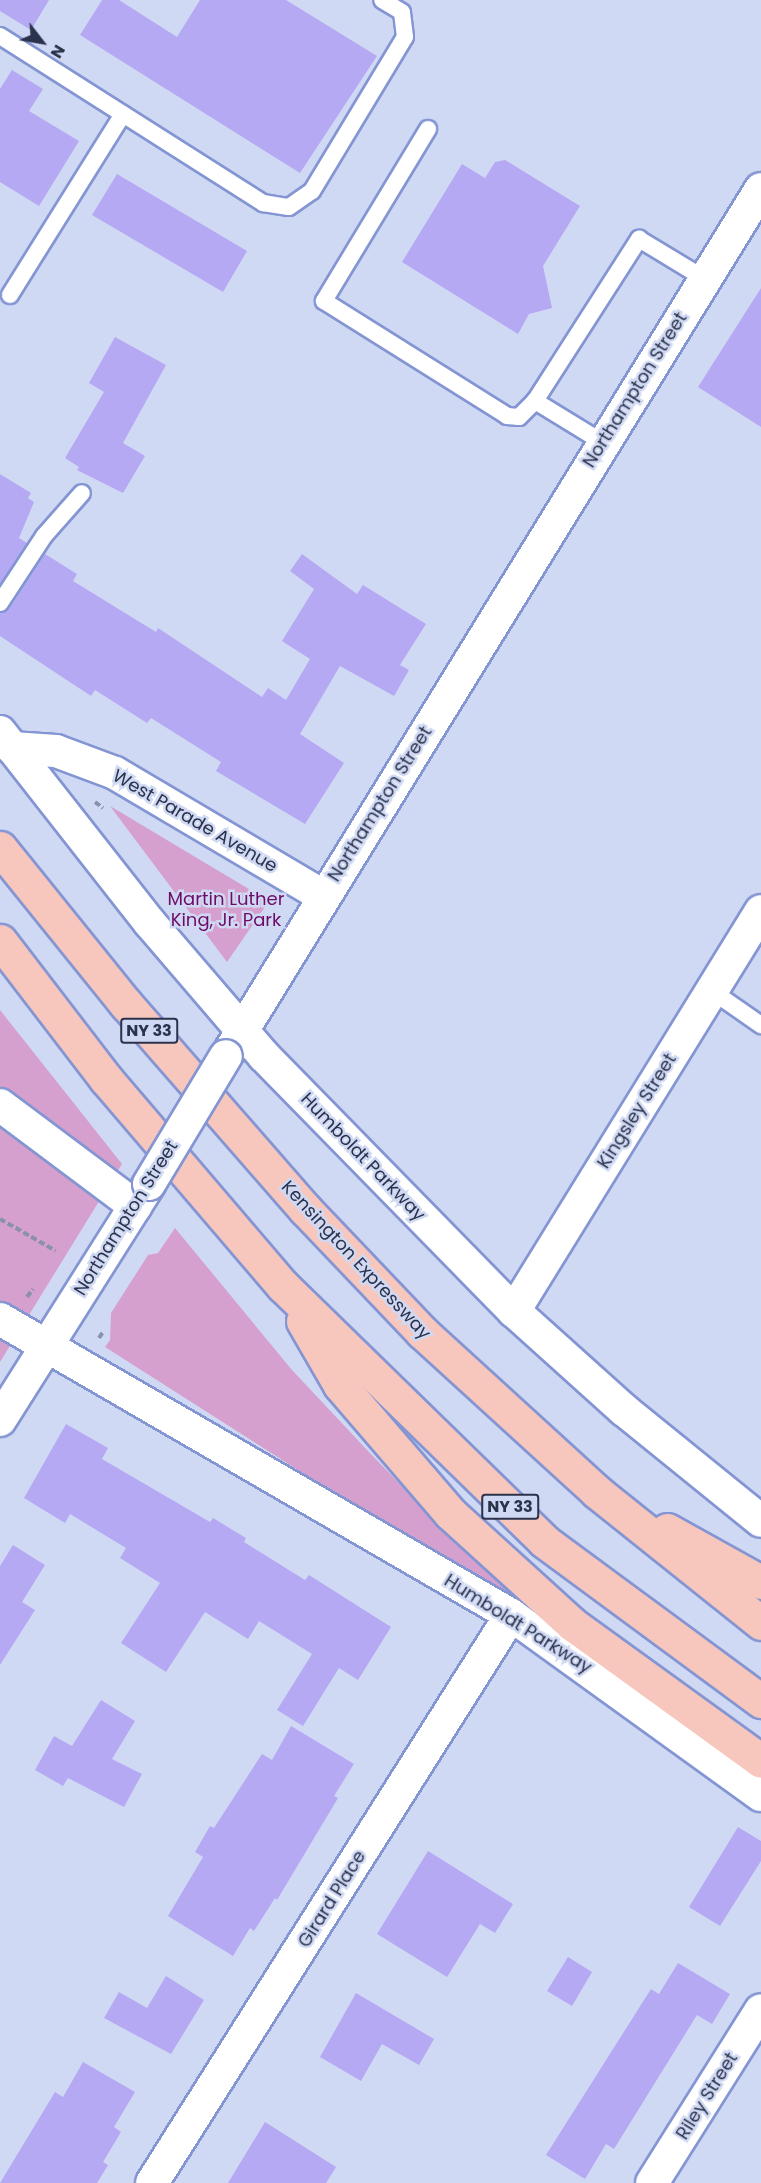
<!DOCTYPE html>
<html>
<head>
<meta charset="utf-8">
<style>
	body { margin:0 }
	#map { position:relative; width:761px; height:2183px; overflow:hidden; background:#d0d9f3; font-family:Poppins,sans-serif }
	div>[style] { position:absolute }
	.green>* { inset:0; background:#d5a0cd }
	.building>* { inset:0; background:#b6a9f3 }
	.path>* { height:4px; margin-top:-2px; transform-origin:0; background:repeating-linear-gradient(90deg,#8890aa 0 6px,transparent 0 9px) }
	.roads { filter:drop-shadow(2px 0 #8495d3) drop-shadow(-2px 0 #8495d3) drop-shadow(0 2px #8495d3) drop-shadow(0 -2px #8495d3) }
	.service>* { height:16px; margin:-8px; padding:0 8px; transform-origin:8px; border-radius:8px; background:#fff }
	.minor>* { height:32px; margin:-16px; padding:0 16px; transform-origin:16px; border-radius:16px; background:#fff }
	.motorway>* { height:33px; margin:-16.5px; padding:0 16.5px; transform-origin:16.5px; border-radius:16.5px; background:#f7c7bd }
	.bridges { filter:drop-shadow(2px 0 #8495d3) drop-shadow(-2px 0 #8495d3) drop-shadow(0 2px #8495d3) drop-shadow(0 -2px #8495d3) }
	.minor-bridge>* { height:32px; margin:-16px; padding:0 16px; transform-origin:16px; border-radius:16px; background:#fff }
	span { translate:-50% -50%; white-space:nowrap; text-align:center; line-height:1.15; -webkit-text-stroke:5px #d0d9f3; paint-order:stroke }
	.shield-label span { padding:2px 4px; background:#d0d9f3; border:2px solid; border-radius:4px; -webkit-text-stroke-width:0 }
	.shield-label { font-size:16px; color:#2b324c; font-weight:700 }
	.street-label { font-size:18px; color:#2b324c }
	.park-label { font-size:18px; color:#6d0b66 }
	.north { position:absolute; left:12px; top:12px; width:60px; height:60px; -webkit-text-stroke:4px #d0d9f3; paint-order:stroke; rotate:121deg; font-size:16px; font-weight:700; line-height:24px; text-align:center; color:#2b324c }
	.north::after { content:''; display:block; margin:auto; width:21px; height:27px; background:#2b324c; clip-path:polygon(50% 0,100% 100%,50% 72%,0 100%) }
</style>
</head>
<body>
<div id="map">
	<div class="green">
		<i style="clip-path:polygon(110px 806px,269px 901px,227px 962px)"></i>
		<i style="clip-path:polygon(0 1010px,122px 1164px,0 1362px)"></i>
		<i style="clip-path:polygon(175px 1228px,292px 1370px,368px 1451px,452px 1538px,544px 1619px,538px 1623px,105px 1347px,110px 1340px,111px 1313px,148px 1255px,158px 1253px)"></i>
	</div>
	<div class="building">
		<i style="clip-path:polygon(0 0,49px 0,31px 30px,0 11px)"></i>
		<i style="clip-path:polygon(102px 0,119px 0,177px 37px,200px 0,286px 0,377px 56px,300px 173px,80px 35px)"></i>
		<i style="clip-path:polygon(12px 70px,43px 89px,29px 111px,79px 141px,39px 206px,0 182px,0 89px)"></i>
		<i style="clip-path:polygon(505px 160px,580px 206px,543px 266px,552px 308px,529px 314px,518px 334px,402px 262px,462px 164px,485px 178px,495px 162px)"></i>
		<i style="clip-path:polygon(117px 174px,247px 251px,223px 292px,92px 215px)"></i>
		<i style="clip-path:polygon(761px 288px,761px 427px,698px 387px)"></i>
		<i style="clip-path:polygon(115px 337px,166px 365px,123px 443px,145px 456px,123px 493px,77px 470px,79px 467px,65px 458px,104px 392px,89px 383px)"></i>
		<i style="clip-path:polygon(0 474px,31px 493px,28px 498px,34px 502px,19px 538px,27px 543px,0 584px)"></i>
		<i style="clip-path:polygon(45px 554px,77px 574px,73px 581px,156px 632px,158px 628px,262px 697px,268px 688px,286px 700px,310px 659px,282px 641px,314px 589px,290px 571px,302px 554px,357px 594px,363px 585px,426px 624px,400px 665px,409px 670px,394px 696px,340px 666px,300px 734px,344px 763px,305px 824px,216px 771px,221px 762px,151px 718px,147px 723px,95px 690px,91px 696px,0 636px,0 613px,9px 609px)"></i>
		<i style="clip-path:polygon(66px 1424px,108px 1448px,102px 1459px,210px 1522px,213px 1518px,246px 1538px,244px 1542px,305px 1580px,309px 1575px,391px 1627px,358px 1680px,339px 1668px,303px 1726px,277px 1710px,312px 1654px,259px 1621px,248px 1639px,205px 1612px,166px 1672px,121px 1643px,160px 1583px,120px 1558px,126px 1548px,70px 1514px,65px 1523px,24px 1498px)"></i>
		<i style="clip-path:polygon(13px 1545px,45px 1565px,22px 1602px,35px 1610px,0 1665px,0 1566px)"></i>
		<i style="clip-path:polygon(101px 1700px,135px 1721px,112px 1759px,142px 1774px,124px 1807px,68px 1778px,63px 1786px,35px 1770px,54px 1736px,72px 1746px)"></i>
		<i style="clip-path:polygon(291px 1726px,354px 1764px,334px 1796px,338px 1798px,277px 1900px,275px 1898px,254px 1931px,250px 1928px,233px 1956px,168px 1916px,203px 1857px,195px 1852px,210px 1826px,214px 1828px,262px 1754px,272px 1760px)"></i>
		<i style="clip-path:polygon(738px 1827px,761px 1841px,761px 1861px,720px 1926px,689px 1907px)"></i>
		<i style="clip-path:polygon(428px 1851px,513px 1904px,495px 1933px,480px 1924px,447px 1977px,377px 1934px)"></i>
		<i style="clip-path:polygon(568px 1957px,592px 1972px,572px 2006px,547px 1991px)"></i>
		<i style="clip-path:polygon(678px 1963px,730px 1994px,712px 2024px,697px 2015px,614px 2149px,606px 2144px,585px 2179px,546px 2155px,651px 1989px,659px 1994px)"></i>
		<i style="clip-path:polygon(166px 1976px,204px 2000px,171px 2054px,104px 2018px,119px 1992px,147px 2008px)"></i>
		<i style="clip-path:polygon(356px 1993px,434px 2039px,419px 2065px,382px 2044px,361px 2081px,320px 2057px)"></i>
		<i style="clip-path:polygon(83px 2062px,135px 2092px,114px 2127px,121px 2132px,103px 2162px,108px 2165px,97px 2183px,0 2183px,55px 2092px,63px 2097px)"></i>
		<i style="clip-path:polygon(265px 2122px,336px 2167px,326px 2183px,228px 2183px)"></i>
	</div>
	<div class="path">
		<i style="left:95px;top:802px;width:10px;rotate:37deg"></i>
		<i style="left:0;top:1219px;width:64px;rotate:29.7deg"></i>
		<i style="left:27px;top:1297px;width:10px;rotate:-53deg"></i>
		<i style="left:99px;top:1338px;width:7px;rotate:-56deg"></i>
	</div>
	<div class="roads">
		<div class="service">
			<i style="left:0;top:36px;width:312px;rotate:32.4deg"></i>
			<i style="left:263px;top:203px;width:26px;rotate:9deg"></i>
			<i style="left:289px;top:207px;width:28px;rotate:-35deg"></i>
			<i style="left:312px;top:191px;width:180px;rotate:-58.9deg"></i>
			<i style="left:405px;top:37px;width:25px;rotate:-97deg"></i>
			<i style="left:402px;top:12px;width:23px;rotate:-149deg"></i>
			<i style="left:428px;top:129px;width:201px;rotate:121.2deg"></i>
			<i style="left:324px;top:301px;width:216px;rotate:32.1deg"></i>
			<i style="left:507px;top:416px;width:12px;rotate:5deg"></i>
			<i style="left:519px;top:417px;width:23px;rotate:-45deg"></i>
			<i style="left:10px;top:295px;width:213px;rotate:-58deg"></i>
			<i style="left:602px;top:442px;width:79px;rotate:-148.5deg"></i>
			<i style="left:535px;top:401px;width:193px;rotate:-57.3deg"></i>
			<i style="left:639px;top:239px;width:77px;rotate:31.2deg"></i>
			<i style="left:0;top:603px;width:80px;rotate:-56.7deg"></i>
			<i style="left:44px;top:536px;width:57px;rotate:-48.5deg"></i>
			<i style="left:712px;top:991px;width:60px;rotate:34.8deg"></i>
		</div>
		<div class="minor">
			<i style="left:0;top:732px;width:243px;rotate:51.9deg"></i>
			<i style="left:150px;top:923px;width:175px;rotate:49.4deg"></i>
			<i style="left:264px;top:1056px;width:357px;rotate:45.6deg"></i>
			<i style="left:514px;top:1311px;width:148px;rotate:42deg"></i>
			<i style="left:624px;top:1410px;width:176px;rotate:39deg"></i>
			<i style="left:12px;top:748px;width:44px;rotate:3.9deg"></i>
			<i style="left:56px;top:751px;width:63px;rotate:20.4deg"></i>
			<i style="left:115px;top:773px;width:242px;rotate:30.6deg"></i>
			<i style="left:231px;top:1049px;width:1010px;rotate:-58.36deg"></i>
			<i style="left:0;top:1105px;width:169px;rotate:36.8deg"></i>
			<i style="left:514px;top:1311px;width:470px;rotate:-58.3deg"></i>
			<i style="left:0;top:1319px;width:591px;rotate:30.08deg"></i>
			<i style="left:511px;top:1615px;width:308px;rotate:35.8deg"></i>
			<i style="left:0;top:1420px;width:279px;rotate:-57.7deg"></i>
			<i style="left:152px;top:2183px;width:672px;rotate:-57.71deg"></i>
			<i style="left:652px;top:2183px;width:204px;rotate:-57.8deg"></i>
		</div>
		<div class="motorway">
			<i style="left:0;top:848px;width:201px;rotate:51.1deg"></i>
			<i style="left:126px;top:1004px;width:272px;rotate:48.9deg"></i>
			<i style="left:305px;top:1209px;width:170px;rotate:46.4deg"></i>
			<i style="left:422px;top:1332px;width:237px;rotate:42.4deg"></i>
			<i style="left:597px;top:1492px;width:210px;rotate:38.6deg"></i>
			<i style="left:0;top:941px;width:174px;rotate:52.5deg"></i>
			<i style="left:106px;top:1079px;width:272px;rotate:49.5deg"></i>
			<i style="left:283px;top:1286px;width:365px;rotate:44.3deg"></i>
			<i style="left:544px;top:1541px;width:270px;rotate:36.4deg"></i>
			<i style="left:303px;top:1321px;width:74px;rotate:60deg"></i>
			<i style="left:340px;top:1385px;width:169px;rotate:49.3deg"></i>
			<i style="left:450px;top:1513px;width:165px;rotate:42.3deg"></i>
			<i style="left:572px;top:1624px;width:233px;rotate:35.9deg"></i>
			<i style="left:667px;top:1530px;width:107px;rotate:29deg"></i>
		</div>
	</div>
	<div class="bridges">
		<div class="minor-bridge">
			<i style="left:149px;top:1184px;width:149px;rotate:-59deg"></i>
		</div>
	</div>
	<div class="shield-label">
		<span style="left:149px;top:1031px">NY 33</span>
		<span style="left:510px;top:1507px">NY 33</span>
	</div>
	<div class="street-label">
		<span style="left:635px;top:390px;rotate:-58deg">Northampton Street</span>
		<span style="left:380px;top:804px;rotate:-58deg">Northampton Street</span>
		<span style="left:195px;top:821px;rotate:30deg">West Parade Avenue</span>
		<span style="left:637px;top:1111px;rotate:-58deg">Kingsley Street</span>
		<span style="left:363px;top:1157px;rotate:46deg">Humboldt Parkway</span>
		<span style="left:126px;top:1218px;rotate:-58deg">Northampton Street</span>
		<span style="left:356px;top:1260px;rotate:47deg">Kensington Expressway</span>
		<span style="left:518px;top:1624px;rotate:32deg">Humboldt Parkway</span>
		<span style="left:332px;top:1899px;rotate:-58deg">Girard Place</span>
		<span style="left:707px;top:2096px;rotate:-58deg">Riley Street</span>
	</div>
	<div class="park-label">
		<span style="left:226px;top:910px">Martin Luther<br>King, Jr. Park</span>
	</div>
	<div class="north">N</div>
</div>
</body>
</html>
